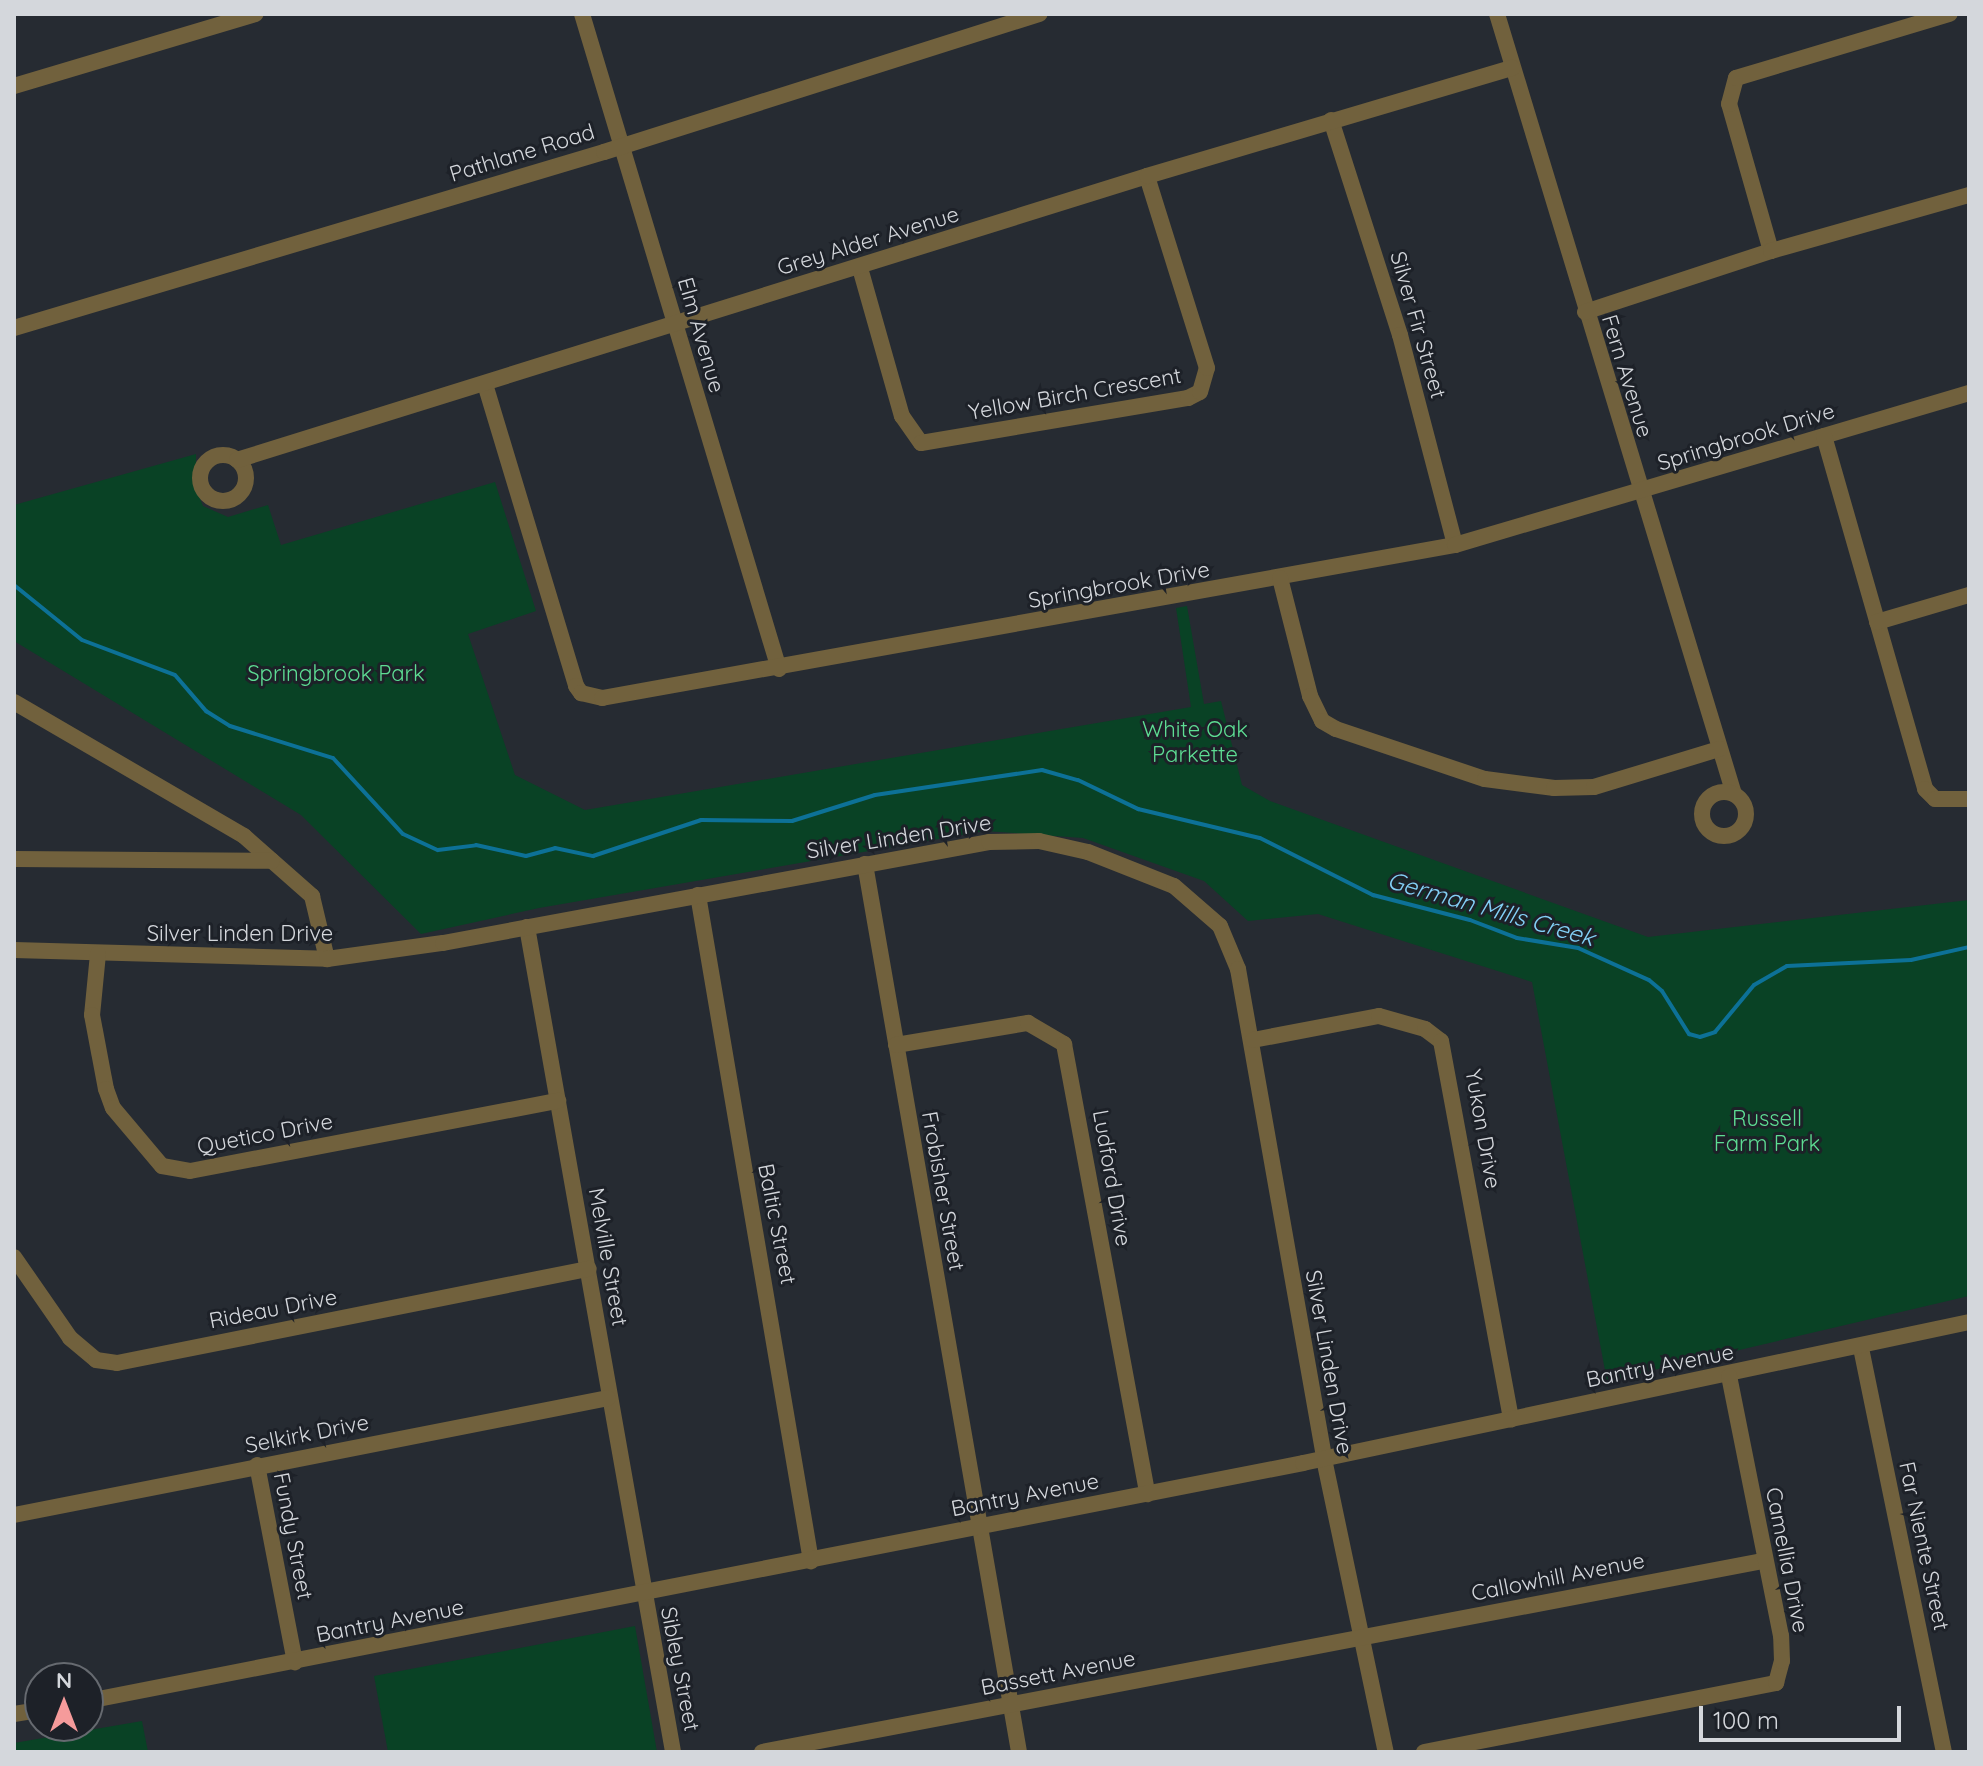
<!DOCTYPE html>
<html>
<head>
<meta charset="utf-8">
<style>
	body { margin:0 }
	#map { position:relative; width:1983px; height:1766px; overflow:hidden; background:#262b32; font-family:Quicksand,sans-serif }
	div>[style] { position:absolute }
	.green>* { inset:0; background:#094225 }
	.stream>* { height:4px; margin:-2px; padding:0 2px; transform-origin:2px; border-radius:2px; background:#0d7197 }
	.minor>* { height:16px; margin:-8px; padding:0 8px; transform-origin:8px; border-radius:8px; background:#71613d }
	.minor>.ring { margin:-8px; padding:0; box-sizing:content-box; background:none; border:16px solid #71613d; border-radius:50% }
	span { translate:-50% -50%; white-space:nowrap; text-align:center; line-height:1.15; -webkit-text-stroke:6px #1d2128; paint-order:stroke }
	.street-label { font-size:22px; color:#d4d7dc }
	.park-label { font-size:22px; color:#5ddd93 }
	.water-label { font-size:24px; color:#83d0f6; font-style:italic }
	.frame { position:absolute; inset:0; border:16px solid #d4d7dc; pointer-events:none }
	.north { position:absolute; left:24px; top:1662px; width:80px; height:80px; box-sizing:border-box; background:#1d2128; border:2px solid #666a70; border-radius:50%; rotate:0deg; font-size:22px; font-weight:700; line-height:32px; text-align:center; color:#d4d7dc }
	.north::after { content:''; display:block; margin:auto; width:28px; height:36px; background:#f59b9b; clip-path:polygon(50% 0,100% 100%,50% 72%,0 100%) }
	.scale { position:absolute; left:1699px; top:1706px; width:202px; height:36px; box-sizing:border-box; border:4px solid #d4d7dc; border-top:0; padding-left:10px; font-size:24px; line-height:28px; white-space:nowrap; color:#d4d7dc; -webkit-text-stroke:6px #1d2128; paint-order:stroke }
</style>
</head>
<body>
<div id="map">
	<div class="green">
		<i style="clip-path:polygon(196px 454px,196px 489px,203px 506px,228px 517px,268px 505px,281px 545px,495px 482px,536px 611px,468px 634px,515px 775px,585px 810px,1191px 707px,1176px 608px,1187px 606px,1204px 704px,1221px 701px,1242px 785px,1270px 801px,1648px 937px,1969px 900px,1969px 1296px,1607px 1381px,1532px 982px,1318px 914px,1248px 921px,1204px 881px,1083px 838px,985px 831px,539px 908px,421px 934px,301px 815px,14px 641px,14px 505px)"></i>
		<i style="clip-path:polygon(635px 1626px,657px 1752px,388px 1752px,374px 1676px)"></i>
		<i style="clip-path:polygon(142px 1721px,148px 1752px,14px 1752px,14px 1743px)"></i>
	</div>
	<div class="stream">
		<i style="left:14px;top:585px;width:87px;rotate:39deg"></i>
		<i style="left:82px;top:640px;width:99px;rotate:20.6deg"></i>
		<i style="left:175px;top:675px;width:48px;rotate:49.3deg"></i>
		<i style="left:206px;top:711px;width:28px;rotate:32deg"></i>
		<i style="left:230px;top:726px;width:108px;rotate:17.3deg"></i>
		<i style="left:333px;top:758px;width:103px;rotate:47.4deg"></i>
		<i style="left:403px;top:834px;width:38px;rotate:25deg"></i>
		<i style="left:438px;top:850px;width:38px;rotate:-7deg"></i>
		<i style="left:476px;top:845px;width:51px;rotate:12.4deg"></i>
		<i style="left:526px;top:856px;width:30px;rotate:-15deg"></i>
		<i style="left:555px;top:848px;width:39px;rotate:12deg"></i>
		<i style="left:593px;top:856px;width:114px;rotate:-18.4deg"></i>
		<i style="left:701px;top:820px;width:91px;rotate:0.6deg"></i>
		<i style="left:792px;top:821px;width:87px;rotate:-17.4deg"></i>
		<i style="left:875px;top:795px;width:169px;rotate:-8.5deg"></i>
		<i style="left:1042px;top:770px;width:37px;rotate:16deg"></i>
		<i style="left:1078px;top:780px;width:67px;rotate:25.8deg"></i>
		<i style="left:1138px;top:809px;width:125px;rotate:13.4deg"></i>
		<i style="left:1260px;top:838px;width:127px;rotate:26.8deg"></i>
		<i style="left:1373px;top:895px;width:100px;rotate:14.5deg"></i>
		<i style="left:1470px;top:920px;width:50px;rotate:21deg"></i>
		<i style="left:1517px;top:938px;width:62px;rotate:9.3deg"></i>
		<i style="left:1578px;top:948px;width:78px;rotate:24.3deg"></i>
		<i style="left:1649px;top:980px;width:17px;rotate:40deg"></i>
		<i style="left:1662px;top:991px;width:51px;rotate:57.9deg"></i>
		<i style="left:1689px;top:1034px;width:11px;rotate:15deg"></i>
		<i style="left:1700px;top:1037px;width:16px;rotate:-18deg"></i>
		<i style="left:1715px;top:1032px;width:61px;rotate:-50.3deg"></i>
		<i style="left:1754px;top:985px;width:38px;rotate:-30deg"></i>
		<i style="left:1787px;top:966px;width:124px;rotate:-2.8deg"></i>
		<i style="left:1911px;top:960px;width:59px;rotate:-12.6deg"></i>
	</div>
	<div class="minor">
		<i style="left:582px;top:14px;width:684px;rotate:73.26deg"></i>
		<i style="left:1497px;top:14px;width:815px;rotate:73.1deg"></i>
		<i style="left:14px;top:86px;width:252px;rotate:-16.6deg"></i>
		<i style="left:1331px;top:120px;width:226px;rotate:72.2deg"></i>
		<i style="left:1400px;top:335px;width:217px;rotate:75.3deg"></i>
		<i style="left:1771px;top:251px;width:153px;rotate:-105.9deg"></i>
		<i style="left:1729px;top:104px;width:27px;rotate:-75deg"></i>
		<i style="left:1736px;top:78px;width:223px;rotate:-16.7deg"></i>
		<i style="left:860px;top:268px;width:154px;rotate:74.2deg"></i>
		<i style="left:902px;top:416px;width:33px;rotate:55deg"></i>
		<i style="left:921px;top:443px;width:271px;rotate:-9.6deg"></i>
		<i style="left:1188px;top:398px;width:13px;rotate:-27deg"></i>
		<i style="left:1200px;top:392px;width:25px;rotate:-74deg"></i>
		<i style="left:1207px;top:368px;width:201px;rotate:-107.4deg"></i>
		<i style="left:1585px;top:312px;width:196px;rotate:-18.2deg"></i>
		<i style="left:1771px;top:251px;width:206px;rotate:-15.8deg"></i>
		<i style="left:14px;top:328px;width:616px;rotate:-16.61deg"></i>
		<i style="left:604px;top:152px;width:457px;rotate:-17.6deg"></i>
		<i style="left:485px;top:384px;width:315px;rotate:73.2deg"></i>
		<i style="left:576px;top:686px;width:9px;rotate:54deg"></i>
		<i style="left:581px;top:693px;width:22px;rotate:13deg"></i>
		<i style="left:602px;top:698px;width:867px;rotate:-10.17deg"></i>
		<i style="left:1455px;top:545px;width:536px;rotate:-16.47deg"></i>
		<i style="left:1824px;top:436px;width:367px;rotate:74deg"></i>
		<i style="left:1925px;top:789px;width:14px;rotate:45deg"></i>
		<i style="left:1935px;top:799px;width:34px"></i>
		<i class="ring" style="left:200px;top:455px;width:30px;height:30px"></i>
		<i style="left:237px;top:460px;width:953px;rotate:-17.33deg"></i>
		<i style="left:1147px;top:176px;width:381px;rotate:-16.5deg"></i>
		<i style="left:1280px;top:578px;width:122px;rotate:75.7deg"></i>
		<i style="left:1310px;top:696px;width:28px;rotate:64deg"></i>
		<i style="left:1322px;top:721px;width:16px;rotate:30deg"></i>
		<i style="left:1336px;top:729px;width:157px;rotate:18.6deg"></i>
		<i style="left:1485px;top:779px;width:70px;rotate:7.4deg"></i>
		<i style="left:1554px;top:788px;width:40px;rotate:-1.4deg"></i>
		<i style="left:1594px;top:787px;width:131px;rotate:-16.9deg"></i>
		<i style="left:1877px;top:622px;width:96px;rotate:-16.4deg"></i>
		<i style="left:14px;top:702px;width:266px;rotate:30.2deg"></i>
		<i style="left:244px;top:836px;width:91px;rotate:41.4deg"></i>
		<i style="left:312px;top:896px;width:65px;rotate:76.6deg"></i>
		<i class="ring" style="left:1702px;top:792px;width:28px;height:28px"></i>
		<i style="left:14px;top:859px;width:258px;rotate:0.4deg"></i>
		<i style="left:865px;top:864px;width:901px;rotate:80.16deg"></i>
		<i style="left:698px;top:895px;width:676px;rotate:80.37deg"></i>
		<i style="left:527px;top:927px;width:838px;rotate:79.96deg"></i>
		<i style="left:14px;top:950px;width:313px;rotate:1.6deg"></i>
		<i style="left:327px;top:959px;width:117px;rotate:-7.9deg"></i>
		<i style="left:443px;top:943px;width:555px;rotate:-10.48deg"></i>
		<i style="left:989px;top:842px;width:50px;rotate:-1.1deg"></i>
		<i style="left:1039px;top:841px;width:50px;rotate:12.7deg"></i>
		<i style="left:1088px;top:852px;width:92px;rotate:21.6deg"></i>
		<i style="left:1174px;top:886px;width:61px;rotate:41deg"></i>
		<i style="left:1220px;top:926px;width:47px;rotate:67.3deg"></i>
		<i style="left:1238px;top:969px;width:497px;rotate:80deg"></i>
		<i style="left:1324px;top:1459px;width:299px;rotate:78.1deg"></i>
		<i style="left:98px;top:954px;width:61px;rotate:95.6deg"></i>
		<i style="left:92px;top:1015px;width:75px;rotate:79.3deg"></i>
		<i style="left:106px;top:1089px;width:20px;rotate:70deg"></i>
		<i style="left:113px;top:1108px;width:76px;rotate:49.8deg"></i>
		<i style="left:162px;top:1166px;width:28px;rotate:10deg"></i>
		<i style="left:190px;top:1171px;width:375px;rotate:-10.8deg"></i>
		<i style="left:1253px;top:1040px;width:128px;rotate:-10.8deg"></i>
		<i style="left:1379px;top:1016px;width:48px;rotate:15.8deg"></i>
		<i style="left:1425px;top:1029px;width:20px;rotate:37deg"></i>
		<i style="left:1441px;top:1041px;width:385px;rotate:79.5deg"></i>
		<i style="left:896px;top:1045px;width:134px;rotate:-9.5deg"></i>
		<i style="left:1028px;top:1023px;width:42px;rotate:30.3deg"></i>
		<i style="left:1064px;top:1044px;width:458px;rotate:79.5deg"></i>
		<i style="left:14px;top:1257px;width:98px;rotate:55.3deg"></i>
		<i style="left:70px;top:1338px;width:34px;rotate:40deg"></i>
		<i style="left:96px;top:1360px;width:21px;rotate:8deg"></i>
		<i style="left:117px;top:1363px;width:481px;rotate:-11.3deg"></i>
		<i style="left:1861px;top:1348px;width:412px;rotate:78.4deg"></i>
		<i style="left:257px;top:1465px;width:201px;rotate:79.1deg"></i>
		<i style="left:14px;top:1515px;width:605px;rotate:-11.14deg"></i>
		<i style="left:88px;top:1701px;width:1238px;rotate:-11.08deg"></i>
		<i style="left:1303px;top:1463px;width:681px;rotate:-11.95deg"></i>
		<i style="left:14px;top:1714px;width:26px;rotate:-9deg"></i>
		<i style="left:762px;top:1752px;width:1018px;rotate:-10.81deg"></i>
		<i style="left:1424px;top:1752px;width:359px;rotate:-11.1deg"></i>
		<i style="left:1776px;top:1683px;width:23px;rotate:-75deg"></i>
		<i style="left:1782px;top:1661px;width:25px;rotate:-92deg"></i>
		<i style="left:1781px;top:1636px;width:265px;rotate:-101.3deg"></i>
	</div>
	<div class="street-label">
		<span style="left:522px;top:153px;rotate:-17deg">Pathlane Road</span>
		<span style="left:868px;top:241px;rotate:-17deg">Grey Alder Avenue</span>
		<span style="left:1418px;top:325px;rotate:74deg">Silver Fir Street</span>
		<span style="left:701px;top:335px;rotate:74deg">Elm Avenue</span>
		<span style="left:1627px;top:376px;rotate:73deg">Fern Avenue</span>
		<span style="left:1075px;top:394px;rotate:-10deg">Yellow Birch Crescent</span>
		<span style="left:1746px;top:437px;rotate:-17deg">Springbrook Drive</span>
		<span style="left:1119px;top:585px;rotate:-10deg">Springbrook Drive</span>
		<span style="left:899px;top:837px;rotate:-9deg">Silver Linden Drive</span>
		<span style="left:240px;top:934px">Silver Linden Drive</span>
		<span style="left:1483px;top:1129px;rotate:80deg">Yukon Drive</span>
		<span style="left:265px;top:1134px;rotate:-11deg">Quetico Drive</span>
		<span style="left:1112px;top:1178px;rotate:80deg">Ludford Drive</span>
		<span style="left:943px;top:1191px;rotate:80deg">Frobisher Street</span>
		<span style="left:777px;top:1224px;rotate:79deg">Baltic Street</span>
		<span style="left:608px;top:1257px;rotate:80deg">Melville Street</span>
		<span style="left:273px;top:1309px;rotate:-11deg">Rideau Drive</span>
		<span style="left:1329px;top:1362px;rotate:80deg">Silver Linden Drive</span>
		<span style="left:1660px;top:1366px;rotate:-11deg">Bantry Avenue</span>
		<span style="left:307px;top:1434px;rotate:-11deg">Selkirk Drive</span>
		<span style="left:1025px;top:1495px;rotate:-11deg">Bantry Avenue</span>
		<span style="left:293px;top:1536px;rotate:79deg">Fundy Street</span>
		<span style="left:1924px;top:1546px;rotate:78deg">Far Niente Street</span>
		<span style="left:1787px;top:1560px;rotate:79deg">Camellia Drive</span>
		<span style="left:1558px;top:1577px;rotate:-11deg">Callowhill Avenue</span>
		<span style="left:390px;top:1621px;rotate:-11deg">Bantry Avenue</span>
		<span style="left:680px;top:1669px;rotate:79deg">Sibley Street</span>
		<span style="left:1058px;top:1673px;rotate:-11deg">Bassett Avenue</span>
	</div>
	<div class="park-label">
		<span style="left:336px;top:674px">Springbrook Park</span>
		<span style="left:1195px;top:742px">White Oak<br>Parkette</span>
		<span style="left:1767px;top:1131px">Russell<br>Farm Park</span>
	</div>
	<div class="water-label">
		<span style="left:1491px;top:909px;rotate:16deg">German Mills Creek</span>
	</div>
	<div class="frame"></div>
	<div class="north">N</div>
	<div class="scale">100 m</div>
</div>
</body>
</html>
